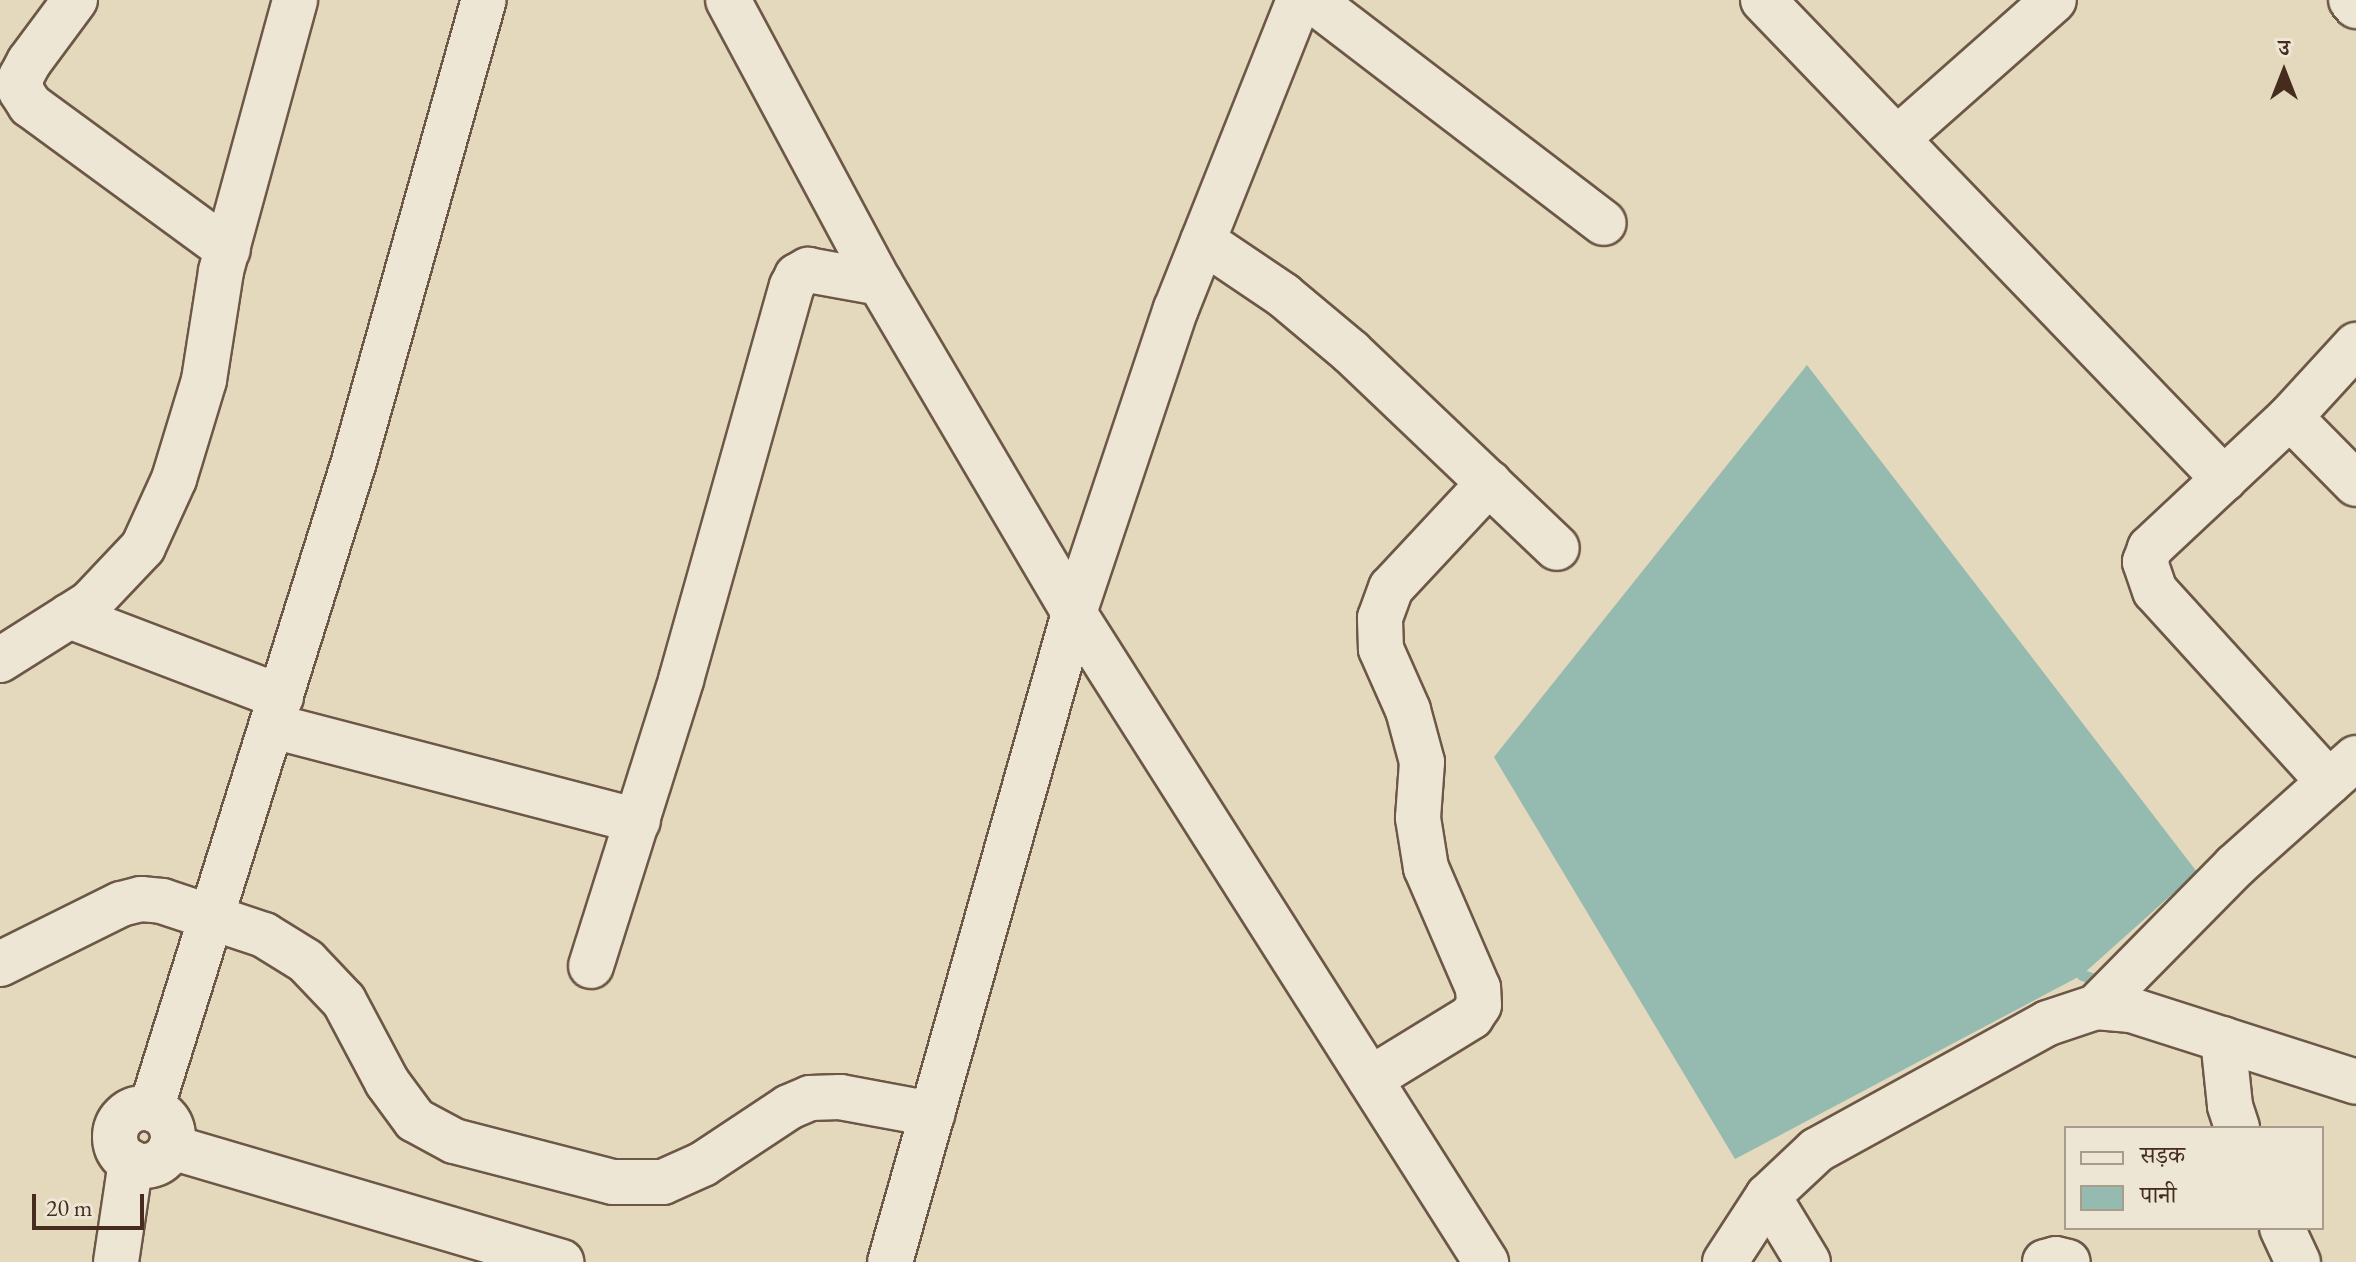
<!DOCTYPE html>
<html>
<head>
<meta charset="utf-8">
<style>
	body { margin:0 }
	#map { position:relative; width:2356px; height:1262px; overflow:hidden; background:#e4d8bd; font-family:"EB Garamond","Noto Serif Devanagari",serif }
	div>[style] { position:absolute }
	.water>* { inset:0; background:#95bab0 }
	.stream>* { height:11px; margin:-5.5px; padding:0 5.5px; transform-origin:5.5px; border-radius:5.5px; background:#95bab0 }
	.roads { filter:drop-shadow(2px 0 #6d5746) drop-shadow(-2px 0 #6d5746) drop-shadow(0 2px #6d5746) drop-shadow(0 -2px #6d5746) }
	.minor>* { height:44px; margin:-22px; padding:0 22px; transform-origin:22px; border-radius:22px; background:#ede6d4 }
	.minor>.ring { margin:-22px; padding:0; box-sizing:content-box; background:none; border:44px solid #ede6d4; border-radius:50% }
	span { translate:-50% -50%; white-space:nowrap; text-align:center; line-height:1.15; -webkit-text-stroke:7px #ede6d4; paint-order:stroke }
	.legend { position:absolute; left:2064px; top:1126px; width:260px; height:104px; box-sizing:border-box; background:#ede6d4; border:2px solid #aa9c8b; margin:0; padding:10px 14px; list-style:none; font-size:24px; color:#452c1e }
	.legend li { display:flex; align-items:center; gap:16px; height:40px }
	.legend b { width:40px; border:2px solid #aa9c8b }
	.north { position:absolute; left:2244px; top:32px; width:80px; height:80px; -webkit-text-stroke:6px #ede6d4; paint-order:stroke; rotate:0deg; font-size:22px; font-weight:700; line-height:32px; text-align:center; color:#452c1e }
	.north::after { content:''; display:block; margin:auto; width:28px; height:36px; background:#452c1e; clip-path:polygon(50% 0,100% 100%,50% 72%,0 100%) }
	.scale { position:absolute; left:32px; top:1194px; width:112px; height:36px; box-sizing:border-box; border:4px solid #452c1e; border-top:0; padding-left:10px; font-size:24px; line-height:28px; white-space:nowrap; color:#452c1e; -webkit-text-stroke:6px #ede6d4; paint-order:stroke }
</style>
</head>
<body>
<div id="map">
	<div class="water">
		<i style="clip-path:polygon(1807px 365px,2197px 872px,2082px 975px,1735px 1159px,1494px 757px)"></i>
	</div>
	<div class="stream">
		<i style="left:2082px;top:975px;width:25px;rotate:18deg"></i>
	</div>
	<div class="roads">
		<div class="minor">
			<i style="left:75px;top:0;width:77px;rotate:126.6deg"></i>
			<i style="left:29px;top:62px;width:17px;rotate:118deg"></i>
			<i style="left:21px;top:77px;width:14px;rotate:90deg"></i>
			<i style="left:21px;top:91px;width:17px;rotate:57deg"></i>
			<i style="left:30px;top:105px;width:245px;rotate:36.2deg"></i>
			<i style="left:728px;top:0;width:321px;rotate:61.8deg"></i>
			<i style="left:880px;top:283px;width:383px;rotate:59.5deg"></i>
			<i style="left:1074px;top:613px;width:769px;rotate:57.59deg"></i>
			<i style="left:1312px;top:0;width:367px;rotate:37.4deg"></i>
			<i style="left:1763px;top:0;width:665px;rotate:46.1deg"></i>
			<i style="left:2351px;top:0;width:8px;rotate:50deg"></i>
			<i style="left:1898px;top:138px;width:208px;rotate:-41.5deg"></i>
			<i style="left:1203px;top:241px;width:97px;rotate:34deg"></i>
			<i style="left:1283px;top:295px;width:89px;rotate:40deg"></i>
			<i style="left:1351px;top:352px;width:284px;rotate:43.6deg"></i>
			<i style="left:2290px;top:417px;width:94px;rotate:45.4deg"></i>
			<i style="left:69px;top:616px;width:227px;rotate:20.9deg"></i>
			<i style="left:0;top:660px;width:107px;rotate:-32.3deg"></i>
			<i style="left:90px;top:603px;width:77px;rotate:-46.6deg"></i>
			<i style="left:143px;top:547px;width:75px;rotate:-65.5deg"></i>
			<i style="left:174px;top:479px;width:103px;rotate:-73.1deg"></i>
			<i style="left:204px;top:380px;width:110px;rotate:-81.1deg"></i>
			<i style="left:221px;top:271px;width:281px;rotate:-74.7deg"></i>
			<i style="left:273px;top:726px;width:377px;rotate:14.6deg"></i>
			<i style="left:2329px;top:782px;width:258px;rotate:-132.3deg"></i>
			<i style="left:2155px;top:591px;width:31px;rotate:-109deg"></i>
			<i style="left:2145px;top:562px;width:15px;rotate:-70deg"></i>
			<i style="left:2150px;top:548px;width:192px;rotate:-43.1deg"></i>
			<i style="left:2290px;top:417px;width:98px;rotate:-47.5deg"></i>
			<i style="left:0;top:964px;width:135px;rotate:-26.4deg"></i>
			<i style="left:121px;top:904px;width:21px;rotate:-14deg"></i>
			<i style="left:141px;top:899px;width:21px;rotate:5deg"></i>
			<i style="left:162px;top:901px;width:108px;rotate:18.4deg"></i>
			<i style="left:264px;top:935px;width:49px;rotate:31.8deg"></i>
			<i style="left:306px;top:961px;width:55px;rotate:46.5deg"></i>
			<i style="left:344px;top:1001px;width:92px;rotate:62deg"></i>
			<i style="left:387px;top:1082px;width:47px;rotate:53.6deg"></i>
			<i style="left:415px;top:1120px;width:44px;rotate:28.3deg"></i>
			<i style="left:454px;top:1141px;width:164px;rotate:14.5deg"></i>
			<i style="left:613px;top:1182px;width:50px"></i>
			<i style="left:663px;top:1182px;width:44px;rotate:-24.2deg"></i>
			<i style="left:703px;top:1164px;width:103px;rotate:-33.5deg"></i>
			<i style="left:789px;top:1107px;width:23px;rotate:-23deg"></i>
			<i style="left:810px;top:1098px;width:30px;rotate:-2deg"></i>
			<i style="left:840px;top:1097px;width:94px;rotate:10.5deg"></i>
			<i style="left:591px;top:966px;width:300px;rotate:-72.5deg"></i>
			<i style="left:681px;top:680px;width:409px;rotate:-74.3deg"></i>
			<i style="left:792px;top:286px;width:11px;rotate:-63deg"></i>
			<i style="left:797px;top:276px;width:13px;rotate:-29deg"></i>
			<i style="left:808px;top:270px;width:73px;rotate:10.2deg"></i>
			<i style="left:2096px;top:1007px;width:198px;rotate:-45.4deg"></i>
			<i style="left:2235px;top:866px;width:162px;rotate:-41.8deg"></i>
			<i style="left:2223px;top:1039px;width:67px;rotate:84deg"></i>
			<i style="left:2230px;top:1106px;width:23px;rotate:72deg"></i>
			<i style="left:1370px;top:1079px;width:119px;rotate:-31.5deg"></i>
			<i style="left:1471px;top:1017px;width:14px;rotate:-56deg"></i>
			<i style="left:1479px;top:1005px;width:17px;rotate:-93deg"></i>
			<i style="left:1478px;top:988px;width:131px;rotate:-113.4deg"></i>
			<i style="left:1426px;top:868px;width:51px;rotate:-99.1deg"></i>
			<i style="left:1418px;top:818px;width:56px;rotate:-85.9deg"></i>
			<i style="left:1422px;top:762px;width:54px;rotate:-105.1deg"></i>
			<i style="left:1408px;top:710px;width:67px;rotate:-113.9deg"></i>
			<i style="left:1381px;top:649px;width:31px;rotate:-92deg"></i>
			<i style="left:1380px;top:618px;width:32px;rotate:-70deg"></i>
			<i style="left:1391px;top:588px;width:144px;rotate:-47deg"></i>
			<i class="ring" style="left:115px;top:1108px;width:14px;height:14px"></i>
			<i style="left:151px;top:1109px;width:675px;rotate:-72.59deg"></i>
			<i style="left:353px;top:465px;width:483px;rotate:-74.3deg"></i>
			<i style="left:171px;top:1147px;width:407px;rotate:16.4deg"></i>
			<i style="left:1768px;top:1196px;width:77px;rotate:58.8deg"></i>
			<i style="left:2282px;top:1228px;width:38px;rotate:65deg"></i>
			<i style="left:116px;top:1262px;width:101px;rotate:-81.5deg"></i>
			<i style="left:890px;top:1262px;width:675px;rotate:-74.17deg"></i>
			<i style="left:1074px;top:613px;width:321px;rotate:-71.5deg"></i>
			<i style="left:1176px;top:309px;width:333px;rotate:-68.3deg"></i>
			<i style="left:1725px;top:1262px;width:79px;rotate:-56.9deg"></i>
			<i style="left:1768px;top:1196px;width:67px;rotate:-43.2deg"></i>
			<i style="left:1817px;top:1150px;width:264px;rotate:-28.8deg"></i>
			<i style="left:2048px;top:1023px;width:51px;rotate:-18.4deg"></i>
			<i style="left:2096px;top:1007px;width:35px;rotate:5deg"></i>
			<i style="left:2131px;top:1010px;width:236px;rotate:17.7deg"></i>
			<i style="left:2045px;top:1262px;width:11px;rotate:-15deg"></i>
			<i style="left:2056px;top:1259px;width:12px;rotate:14deg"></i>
		</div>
	</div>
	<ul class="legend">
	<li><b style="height:10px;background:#ede6d4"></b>सड़क</li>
	<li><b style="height:22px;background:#95bab0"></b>पानी</li>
	</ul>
	<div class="north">उ</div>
	<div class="scale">20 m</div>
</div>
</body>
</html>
